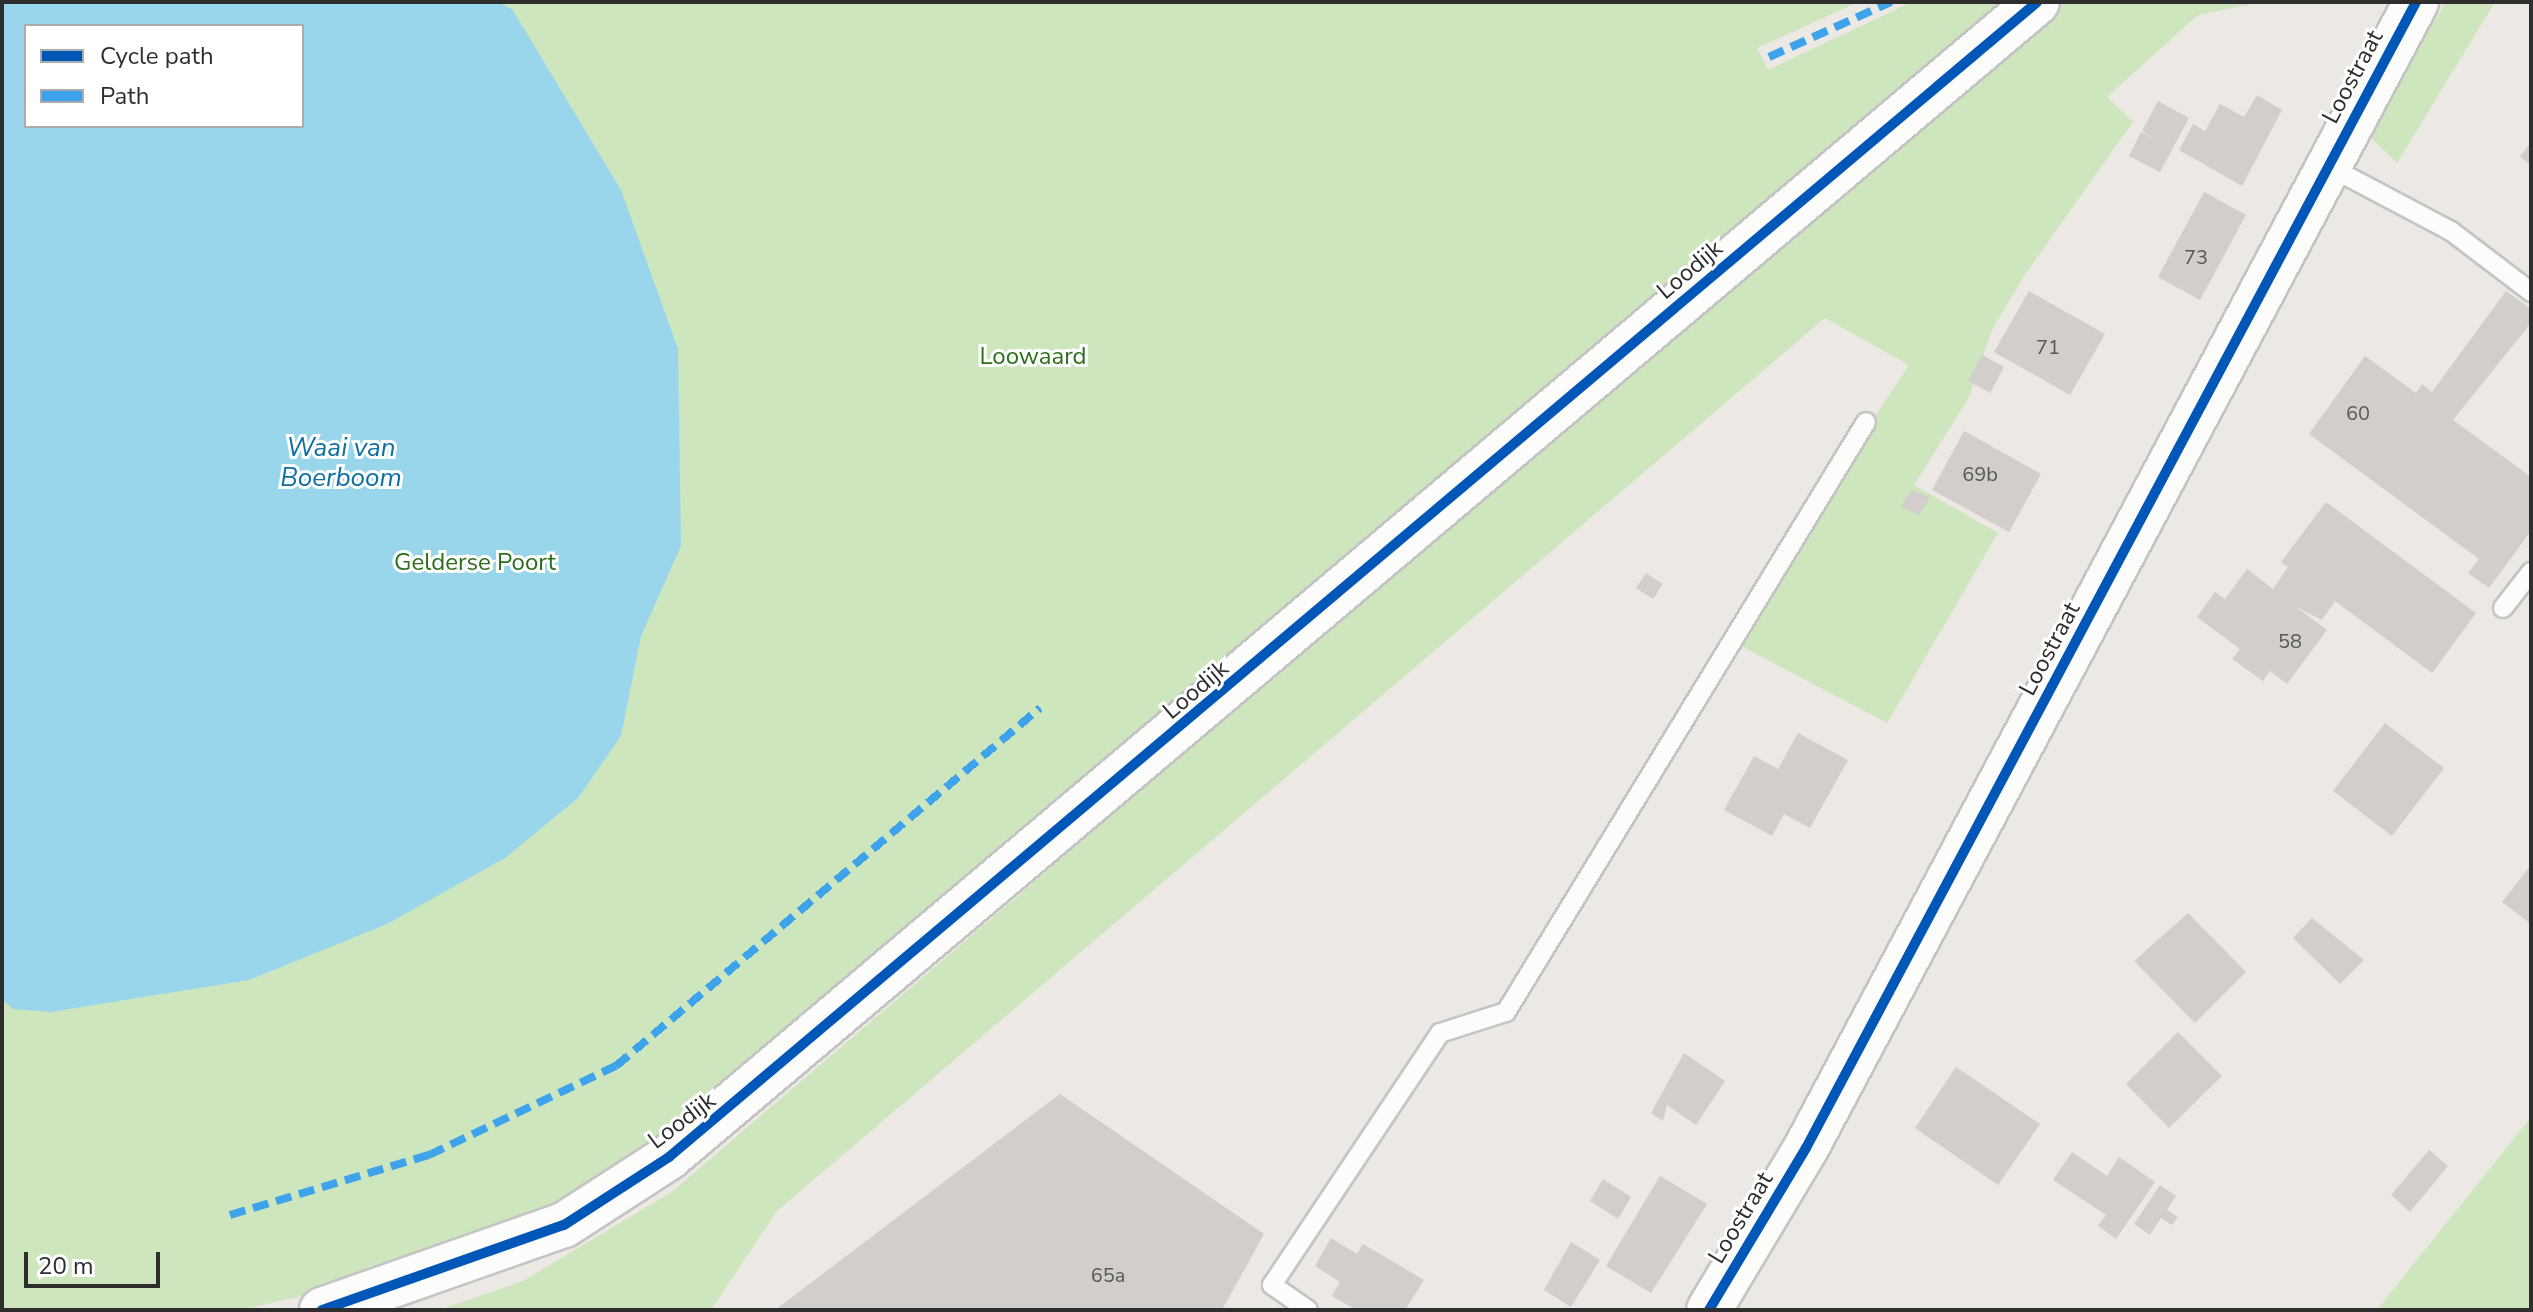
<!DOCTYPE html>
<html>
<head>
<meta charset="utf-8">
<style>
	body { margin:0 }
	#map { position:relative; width:2533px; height:1312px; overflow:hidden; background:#ece8e4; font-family:"Nunito Sans",sans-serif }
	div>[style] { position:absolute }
	.green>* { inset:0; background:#cee6be }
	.water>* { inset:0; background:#99d6ec }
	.building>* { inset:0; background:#d1cecb }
	.roads { filter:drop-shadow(2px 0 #c5c4c5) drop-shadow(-2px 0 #c5c4c5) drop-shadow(0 2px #c5c4c5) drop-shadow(0 -2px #c5c4c5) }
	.lane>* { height:18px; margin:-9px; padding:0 9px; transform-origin:9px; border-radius:9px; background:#fcfcfb }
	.secondary>* { height:44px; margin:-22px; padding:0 22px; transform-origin:22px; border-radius:22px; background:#fcfcfb }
	.quiet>* { height:8px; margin-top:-4px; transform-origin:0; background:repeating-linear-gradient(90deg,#3ea3eb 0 16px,transparent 0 24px) }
	.cycleway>* { height:10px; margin:-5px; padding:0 5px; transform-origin:5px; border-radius:5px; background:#0057b8 }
	span { translate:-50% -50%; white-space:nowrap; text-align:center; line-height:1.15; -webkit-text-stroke:6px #fff; paint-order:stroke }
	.number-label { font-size:20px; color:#585857 }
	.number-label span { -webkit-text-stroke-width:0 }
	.street-label { font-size:24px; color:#2e2e2e }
	.park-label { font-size:24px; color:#2c6e1b }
	.water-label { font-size:26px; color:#0d6fa3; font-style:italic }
	.frame { position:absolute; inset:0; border:4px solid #2e2e2e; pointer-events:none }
	.legend { position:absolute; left:24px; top:24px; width:280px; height:104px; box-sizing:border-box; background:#fff; border:2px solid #ababab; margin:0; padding:10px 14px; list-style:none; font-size:24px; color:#2e2e2e }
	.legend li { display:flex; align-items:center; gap:16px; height:40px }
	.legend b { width:40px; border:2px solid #ababab }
	.scale { position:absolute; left:24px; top:1252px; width:136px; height:36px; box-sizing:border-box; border:4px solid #2e2e2e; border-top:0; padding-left:10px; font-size:24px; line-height:28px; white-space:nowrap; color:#2e2e2e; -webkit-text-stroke:6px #fff; paint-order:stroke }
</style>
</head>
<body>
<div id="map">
	<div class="green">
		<i style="clip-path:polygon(evenodd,2px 2px,1858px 2px,1757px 48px,1768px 70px,1912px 2px,1999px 2px,644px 1153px,504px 1237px,397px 1274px,241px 1310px,2px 1310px,2px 2px,26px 26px,302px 26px,302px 126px,26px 126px,26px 26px)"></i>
		<i style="clip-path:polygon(2062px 2px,2262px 2px,2198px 15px,2107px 97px,2133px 122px,2026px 273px,1992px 330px,1969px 397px,1914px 485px,1998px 533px,1887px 723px,1728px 639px,1909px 365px,1825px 318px,777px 1211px,711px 1310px,439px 1310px,523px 1281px,673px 1191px)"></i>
		<i style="clip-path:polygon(2446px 2px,2495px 2px,2397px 163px,2365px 132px)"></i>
		<i style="clip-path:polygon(2531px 1117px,2531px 1310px,2377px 1310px)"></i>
	</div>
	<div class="water">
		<i style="clip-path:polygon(evenodd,2px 2px,497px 2px,512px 9px,621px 190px,678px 349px,681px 546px,641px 636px,621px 736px,578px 798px,505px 858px,387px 924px,249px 980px,51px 1012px,13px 1009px,2px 999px,2px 2px,26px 26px,302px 26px,302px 126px,26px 126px,26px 26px)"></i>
	</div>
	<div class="building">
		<i style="clip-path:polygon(2257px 95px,2282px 110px,2242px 186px,2179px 150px,2193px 124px,2205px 131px,2220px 104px,2244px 117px)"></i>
		<i style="clip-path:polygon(2158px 101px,2189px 118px,2160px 172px,2129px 156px,2141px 132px,2153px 138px,2142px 131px)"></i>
		<i style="clip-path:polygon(2531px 142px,2531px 165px,2520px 157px)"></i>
		<i style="clip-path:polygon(2204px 192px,2246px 215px,2200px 300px,2158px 277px)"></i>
		<i style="clip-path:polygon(2029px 291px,2105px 334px,2070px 395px,1994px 352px)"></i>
		<i style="clip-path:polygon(2506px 291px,2531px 309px,2531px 323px,2453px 420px,2531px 477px,2531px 531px,2489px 588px,2468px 573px,2479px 559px,2309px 434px,2365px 356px,2416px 393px,2422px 384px,2432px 392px)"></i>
		<i style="clip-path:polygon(1982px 355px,2004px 367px,1990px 393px,1968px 381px)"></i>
		<i style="clip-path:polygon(1964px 431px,2041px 474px,2009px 532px,1932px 490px)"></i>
		<i style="clip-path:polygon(1912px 490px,1930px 497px,1919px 515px,1900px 507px)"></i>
		<i style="clip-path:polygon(2326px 502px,2476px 613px,2432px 673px,2335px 601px,2322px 620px,2296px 607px,2327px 630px,2287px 684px,2270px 671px,2263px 681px,2232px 659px,2240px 649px,2197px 617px,2215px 592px,2225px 599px,2247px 569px,2273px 589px,2288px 567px,2281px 562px)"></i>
		<i style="clip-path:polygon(1646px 573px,1663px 584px,1653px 599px,1636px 588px)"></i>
		<i style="clip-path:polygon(2385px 723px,2444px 768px,2392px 836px,2333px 791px)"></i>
		<i style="clip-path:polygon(1798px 733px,1848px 760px,1810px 828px,1784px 814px,1772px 836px,1724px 810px,1754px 756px,1778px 769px)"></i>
		<i style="clip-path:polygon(2531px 865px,2531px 924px,2502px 902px)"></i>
		<i style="clip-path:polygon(2188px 913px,2246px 972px,2195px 1023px,2134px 961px)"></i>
		<i style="clip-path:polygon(2312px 918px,2364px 960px,2340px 984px,2293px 938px)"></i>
		<i style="clip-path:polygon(2178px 1032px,2222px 1076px,2169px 1128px,2126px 1084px)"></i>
		<i style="clip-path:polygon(1684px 1053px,1725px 1081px,1696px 1125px,1667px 1105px,1663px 1121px,1651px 1113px)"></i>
		<i style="clip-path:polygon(1956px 1067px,2040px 1124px,1998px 1185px,1915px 1128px)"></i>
		<i style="clip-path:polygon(1060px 1094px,1264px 1234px,1222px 1310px,775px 1310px)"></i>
		<i style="clip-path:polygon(2429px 1150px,2448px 1166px,2410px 1212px,2391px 1195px)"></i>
		<i style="clip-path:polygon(2072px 1152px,2107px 1176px,2119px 1157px,2155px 1182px,2116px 1239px,2098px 1226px,2106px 1215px,2053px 1180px)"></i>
		<i style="clip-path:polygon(1660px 1176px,1707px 1204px,1651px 1293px,1606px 1266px)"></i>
		<i style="clip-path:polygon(1603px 1179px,1631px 1197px,1618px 1219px,1590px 1201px)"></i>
		<i style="clip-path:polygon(2160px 1185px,2176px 1196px,2167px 1210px,2178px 1217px,2172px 1225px,2161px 1218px,2150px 1235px,2134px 1224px)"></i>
		<i style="clip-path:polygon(1331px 1238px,1357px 1254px,1363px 1244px,1424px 1280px,1405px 1310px,1356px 1310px,1332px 1296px,1340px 1282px,1315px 1266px)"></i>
		<i style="clip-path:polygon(1571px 1242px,1600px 1260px,1571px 1307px,1544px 1290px)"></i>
	</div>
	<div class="roads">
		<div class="lane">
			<i style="left:2328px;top:166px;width:139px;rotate:27.9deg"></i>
			<i style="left:2451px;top:231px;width:101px;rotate:37.3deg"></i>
			<i style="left:2503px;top:608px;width:46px;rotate:-52.1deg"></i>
			<i style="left:1308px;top:1310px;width:44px;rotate:-145.2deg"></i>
			<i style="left:1272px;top:1285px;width:303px;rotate:-56.3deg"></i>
			<i style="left:1440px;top:1033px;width:69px;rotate:-17.7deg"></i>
			<i style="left:1506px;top:1012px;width:691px;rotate:-58.61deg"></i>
		</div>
		<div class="secondary">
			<i style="left:322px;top:1310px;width:256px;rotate:-19.4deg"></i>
			<i style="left:564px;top:1225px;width:125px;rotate:-32.9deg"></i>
			<i style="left:669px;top:1157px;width:1790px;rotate:-40.17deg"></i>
			<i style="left:1709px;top:1310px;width:189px;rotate:-59.1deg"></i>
			<i style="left:1806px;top:1148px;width:1298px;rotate:-61.97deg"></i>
		</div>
	</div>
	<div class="quiet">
		<i style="left:1769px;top:57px;width:134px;rotate:-24.3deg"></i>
		<i style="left:230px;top:1215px;width:208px;rotate:-16.8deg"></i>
		<i style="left:429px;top:1155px;width:207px;rotate:-25.5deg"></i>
		<i style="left:616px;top:1066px;width:555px;rotate:-40.18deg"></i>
	</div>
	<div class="cycleway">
		<i style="left:322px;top:1310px;width:256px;rotate:-19.4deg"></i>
		<i style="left:564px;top:1225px;width:125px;rotate:-32.9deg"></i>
		<i style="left:669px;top:1157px;width:1790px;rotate:-40.17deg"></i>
		<i style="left:1709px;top:1310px;width:189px;rotate:-59.1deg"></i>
		<i style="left:1806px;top:1148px;width:1298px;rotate:-61.97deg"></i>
	</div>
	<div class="number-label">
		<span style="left:2196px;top:257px">73</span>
		<span style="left:2048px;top:347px">71</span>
		<span style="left:2358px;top:413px">60</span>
		<span style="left:1980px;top:474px">69b</span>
		<span style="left:2290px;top:641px">58</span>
		<span style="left:1108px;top:1275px">65a</span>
	</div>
	<div class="street-label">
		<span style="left:2353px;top:77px;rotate:-62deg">Loostraat</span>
		<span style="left:1690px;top:270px;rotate:-40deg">Loodijk</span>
		<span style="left:2050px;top:649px;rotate:-62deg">Loostraat</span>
		<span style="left:1196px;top:690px;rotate:-40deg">Loodijk</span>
		<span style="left:682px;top:1121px;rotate:-37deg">Loodijk</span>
		<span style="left:1741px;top:1218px;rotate:-59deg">Loostraat</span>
	</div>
	<div class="park-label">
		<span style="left:1033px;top:357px">Loowaard</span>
		<span style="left:475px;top:563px">Gelderse Poort</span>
	</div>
	<div class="water-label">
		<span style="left:341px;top:463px">Waai van<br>Boerboom</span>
	</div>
	<div class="frame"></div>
	<ul class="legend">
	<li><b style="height:10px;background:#0057b8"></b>Cycle path</li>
	<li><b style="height:10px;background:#3ea3eb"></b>Path</li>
	</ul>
	<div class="scale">20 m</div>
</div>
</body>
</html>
